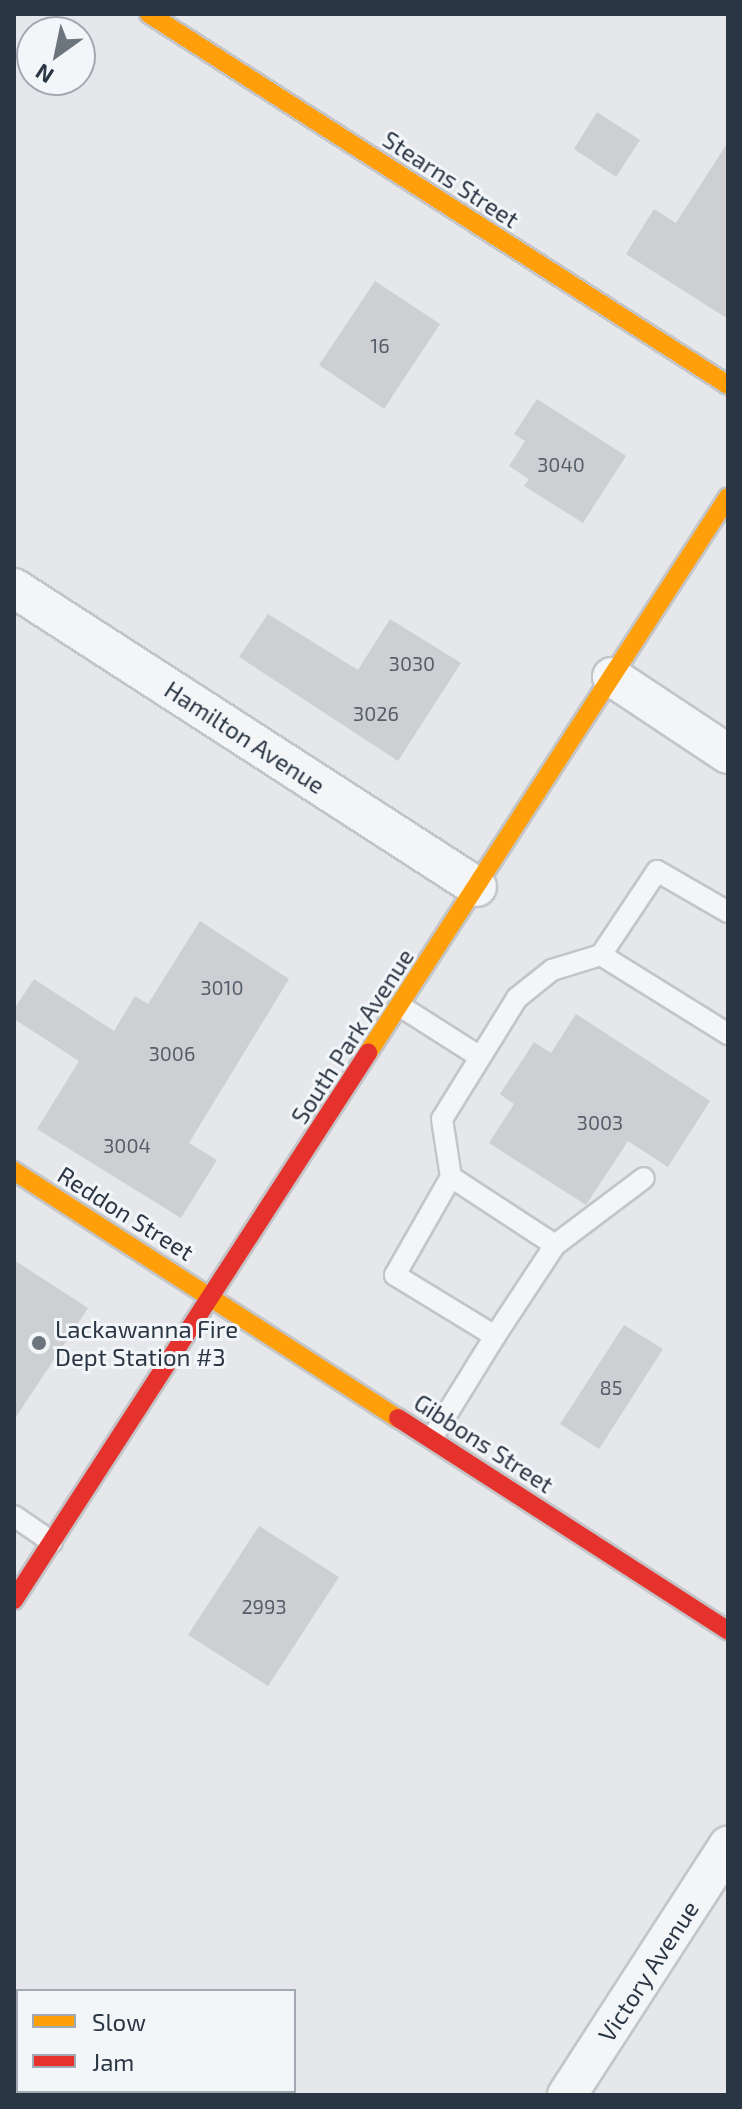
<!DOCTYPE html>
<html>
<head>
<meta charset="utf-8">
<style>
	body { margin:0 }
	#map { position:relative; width:742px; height:2109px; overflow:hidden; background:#e5e7ea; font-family:"Exo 2",sans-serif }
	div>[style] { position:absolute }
	.building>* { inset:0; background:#cdcfd2 }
	.roads { filter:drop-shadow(2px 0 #c3c5c8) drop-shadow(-2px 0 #c3c5c8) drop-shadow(0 2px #c3c5c8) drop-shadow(0 -2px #c3c5c8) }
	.lane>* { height:20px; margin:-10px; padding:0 10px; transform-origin:10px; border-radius:10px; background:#f4f5f7 }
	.street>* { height:38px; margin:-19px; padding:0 19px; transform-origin:19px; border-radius:19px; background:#f4f5f7 }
	.slow>* { height:18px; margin:-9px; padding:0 9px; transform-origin:9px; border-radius:9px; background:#ff9f0a }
	.jam>* { height:18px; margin:-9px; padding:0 9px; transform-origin:9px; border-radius:9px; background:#e5322d }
	.dots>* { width:22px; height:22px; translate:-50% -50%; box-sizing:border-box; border:4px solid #f3f6f9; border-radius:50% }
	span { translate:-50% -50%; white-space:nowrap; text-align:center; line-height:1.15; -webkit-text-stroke:6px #f3f6f9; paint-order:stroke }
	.number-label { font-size:20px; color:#545d68 }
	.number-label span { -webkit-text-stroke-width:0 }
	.street-label { font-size:24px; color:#2b3644 }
	.poi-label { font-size:24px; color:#2b3644 }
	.left { translate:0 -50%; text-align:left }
	.frame { position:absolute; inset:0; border:16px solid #2b3644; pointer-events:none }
	.legend { position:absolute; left:16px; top:1989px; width:280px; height:104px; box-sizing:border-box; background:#f3f6f9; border:2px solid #a3a9b1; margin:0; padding:10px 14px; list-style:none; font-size:24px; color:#2b3644 }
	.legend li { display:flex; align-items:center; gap:16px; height:40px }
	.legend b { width:40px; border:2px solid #a3a9b1 }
	.north { position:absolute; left:16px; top:16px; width:80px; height:80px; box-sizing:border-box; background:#f3f6f9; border:2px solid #a3a9b1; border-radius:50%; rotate:213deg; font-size:22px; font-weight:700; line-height:32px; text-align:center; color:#2b3644 }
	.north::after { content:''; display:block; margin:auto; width:28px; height:36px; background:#6c747e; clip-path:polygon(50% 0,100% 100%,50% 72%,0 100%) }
</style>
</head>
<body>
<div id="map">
	<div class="building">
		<i style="clip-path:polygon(597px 112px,640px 140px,616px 177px,574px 149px)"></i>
		<i style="clip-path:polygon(728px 142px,728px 319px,626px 254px,654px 209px,676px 223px)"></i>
		<i style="clip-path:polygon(375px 281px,440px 324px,384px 409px,319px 365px)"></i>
		<i style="clip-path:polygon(537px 399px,626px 456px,583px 523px,524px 486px,529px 479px,509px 466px,525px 441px,514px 434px)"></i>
		<i style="clip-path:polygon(268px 614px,358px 670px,390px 619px,461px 663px,398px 761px,239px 657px)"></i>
		<i style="clip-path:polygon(200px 921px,289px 979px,189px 1143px,217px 1160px,181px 1218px,37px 1129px,79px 1061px,14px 1019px,14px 1009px,34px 979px,114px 1031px,135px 996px,148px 1004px)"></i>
		<i style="clip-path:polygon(576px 1014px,710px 1101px,668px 1167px,628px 1141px,586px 1205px,489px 1143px,514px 1104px,500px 1094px,534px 1042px,551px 1053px)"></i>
		<i style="clip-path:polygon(14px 1260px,88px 1308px,14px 1420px)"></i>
		<i style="clip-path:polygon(624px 1325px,663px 1349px,599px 1449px,560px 1424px)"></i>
		<i style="clip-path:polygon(259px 1526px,339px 1577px,268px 1686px,188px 1635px)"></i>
	</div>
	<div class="roads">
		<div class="lane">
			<i style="left:728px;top:912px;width:82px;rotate:-150deg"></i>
			<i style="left:657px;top:871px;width:101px;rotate:123.7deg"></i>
			<i style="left:601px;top:955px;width:150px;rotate:31.9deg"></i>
			<i style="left:601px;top:955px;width:51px;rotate:163deg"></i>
			<i style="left:552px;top:970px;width:45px;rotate:141.3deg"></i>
			<i style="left:517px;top:998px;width:142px;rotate:121.8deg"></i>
			<i style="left:442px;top:1119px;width:59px;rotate:81.2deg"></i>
			<i style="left:451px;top:1177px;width:113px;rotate:119.7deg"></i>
			<i style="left:395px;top:1275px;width:117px;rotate:31.4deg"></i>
			<i style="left:495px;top:1336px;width:109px;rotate:-56.6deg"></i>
			<i style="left:555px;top:1245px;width:111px;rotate:-37deg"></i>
			<i style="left:400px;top:1006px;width:95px;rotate:32.5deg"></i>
			<i style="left:451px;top:1177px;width:124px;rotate:33.2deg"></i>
			<i style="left:432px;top:1438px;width:120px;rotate:-58.3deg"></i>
			<i style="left:14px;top:1516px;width:46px;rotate:34.4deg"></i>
		</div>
		<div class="street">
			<i style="left:14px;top:588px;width:551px;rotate:32.85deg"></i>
			<i style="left:612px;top:677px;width:139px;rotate:33.6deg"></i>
			<i style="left:14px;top:2015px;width:4px;rotate:27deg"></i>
			<i style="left:130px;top:2091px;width:8px;rotate:30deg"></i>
			<i style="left:567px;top:2095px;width:297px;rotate:-57.1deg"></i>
		</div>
		<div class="slow">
			<i style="left:149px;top:14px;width:688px;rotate:32.65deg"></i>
			<i style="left:368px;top:1053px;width:662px;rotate:-57.08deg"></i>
			<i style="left:14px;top:1171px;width:457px;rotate:32.8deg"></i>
		</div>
		<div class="jam">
			<i style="left:398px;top:1418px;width:393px;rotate:32.8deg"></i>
			<i style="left:14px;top:1600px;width:652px;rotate:-57.09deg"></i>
		</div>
	</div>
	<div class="dots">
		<i style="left:39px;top:1343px;background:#6c747e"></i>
	</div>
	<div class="number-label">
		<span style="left:380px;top:345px">16</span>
		<span style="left:561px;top:464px">3040</span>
		<span style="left:412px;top:663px">3030</span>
		<span style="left:376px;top:713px">3026</span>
		<span style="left:222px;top:987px">3010</span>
		<span style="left:172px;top:1053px">3006</span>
		<span style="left:600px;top:1122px">3003</span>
		<span style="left:127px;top:1145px">3004</span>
		<span style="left:611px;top:1387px">85</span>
		<span style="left:264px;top:1606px">2993</span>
	</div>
	<div class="street-label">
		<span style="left:451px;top:179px;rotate:33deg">Stearns Street</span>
		<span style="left:245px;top:737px;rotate:33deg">Hamilton Avenue</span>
		<span style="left:352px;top:1036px;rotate:-57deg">South Park Avenue</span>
		<span style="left:126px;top:1213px;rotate:32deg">Reddon Street</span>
		<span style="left:484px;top:1443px;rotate:33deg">Gibbons Street</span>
		<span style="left:648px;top:1971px;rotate:-57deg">Victory Avenue</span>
	</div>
	<div class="poi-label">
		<span class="left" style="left:55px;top:1343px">Lackawanna Fire<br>Dept Station #3</span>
	</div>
	<div class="frame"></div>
	<ul class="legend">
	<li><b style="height:10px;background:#ff9f0a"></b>Slow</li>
	<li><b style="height:10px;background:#e5322d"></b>Jam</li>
	</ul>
	<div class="north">N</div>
</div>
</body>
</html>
